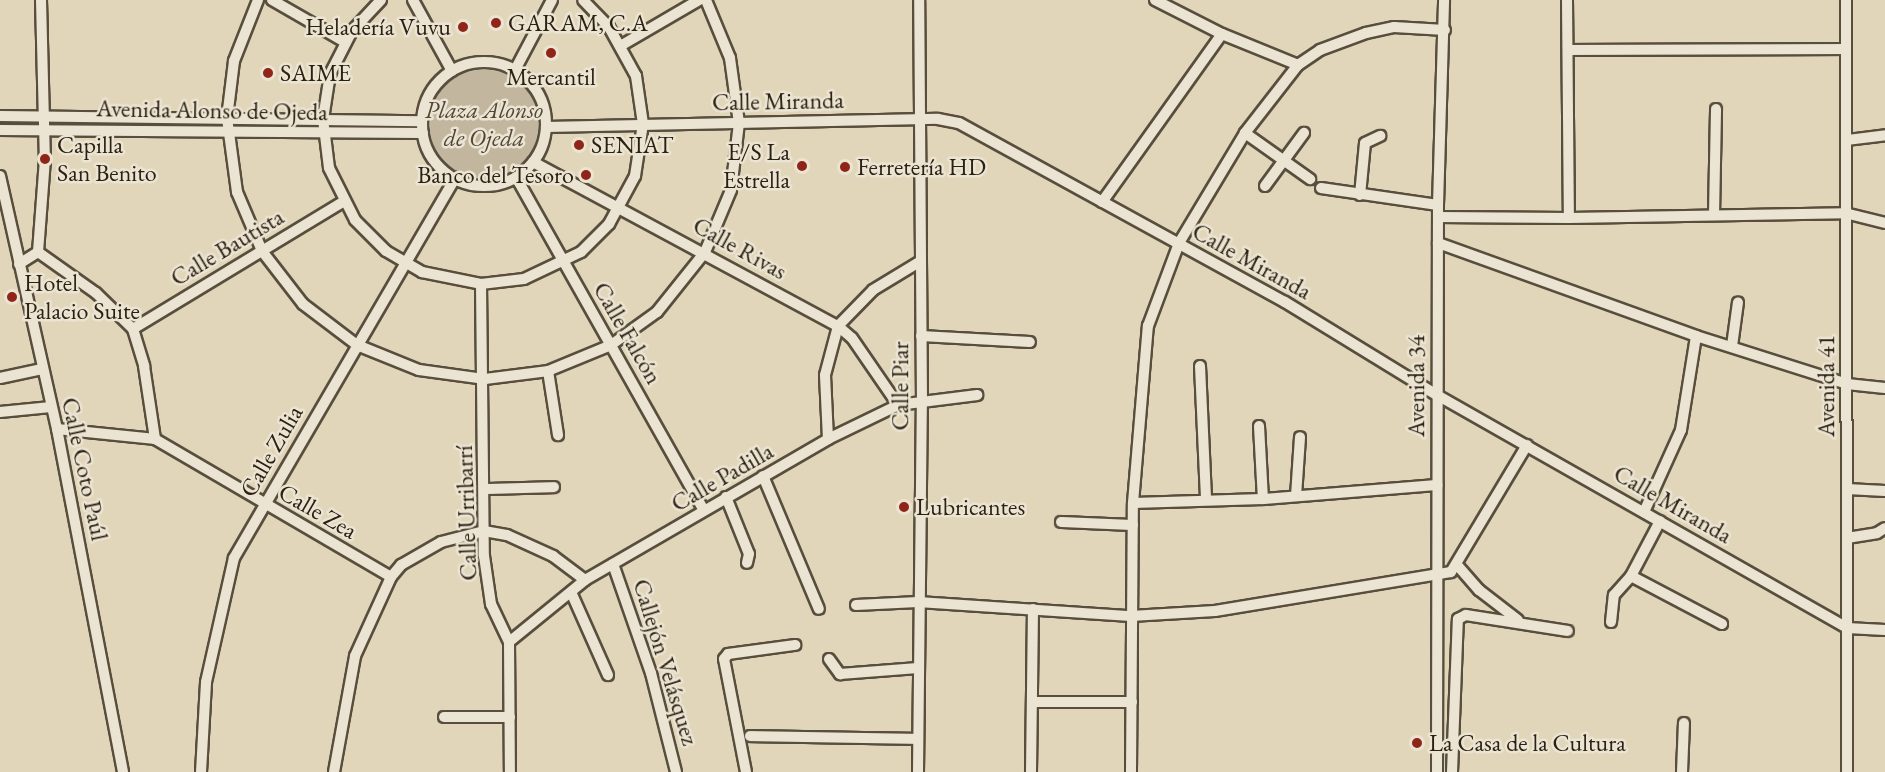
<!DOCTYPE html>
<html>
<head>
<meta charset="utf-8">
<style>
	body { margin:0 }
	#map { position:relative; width:1885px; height:772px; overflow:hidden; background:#e1d6ba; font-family:"EB Garamond",serif }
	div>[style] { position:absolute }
	.green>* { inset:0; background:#c2b79e }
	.round { border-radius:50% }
	.roads { filter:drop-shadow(2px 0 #584e3d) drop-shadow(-2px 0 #584e3d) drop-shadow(0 2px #584e3d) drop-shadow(0 -2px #584e3d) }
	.minor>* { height:10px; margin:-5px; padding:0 5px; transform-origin:5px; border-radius:5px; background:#ece4d2 }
	.minor>.ring { margin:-5px; padding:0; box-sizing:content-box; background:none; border:10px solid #ece4d2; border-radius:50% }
	.dots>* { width:16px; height:16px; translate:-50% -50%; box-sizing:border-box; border:3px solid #ece4d2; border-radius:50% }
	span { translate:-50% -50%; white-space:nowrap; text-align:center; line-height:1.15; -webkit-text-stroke:5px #ece4d2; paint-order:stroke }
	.poi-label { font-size:24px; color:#2b2113 }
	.left { translate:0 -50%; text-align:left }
	.right { translate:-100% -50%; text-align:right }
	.street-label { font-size:24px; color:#2b2113 }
	.park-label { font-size:24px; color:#514636; font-style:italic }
</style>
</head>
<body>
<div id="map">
	<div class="green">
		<i class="round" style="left:422px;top:62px;width:124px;height:124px"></i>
	</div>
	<div class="roads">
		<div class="minor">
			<i style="left:41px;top:0;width:159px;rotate:88.6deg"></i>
			<i style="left:45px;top:159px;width:93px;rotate:94.3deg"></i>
			<i style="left:38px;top:252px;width:71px;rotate:35.3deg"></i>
			<i style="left:96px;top:293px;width:52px;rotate:44.2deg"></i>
			<i style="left:133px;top:329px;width:39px;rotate:73deg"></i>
			<i style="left:144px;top:366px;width:74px;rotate:81.4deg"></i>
			<i style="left:258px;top:0;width:66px;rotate:111.5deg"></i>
			<i style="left:234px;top:61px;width:57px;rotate:97deg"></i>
			<i style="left:227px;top:118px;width:75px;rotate:82.3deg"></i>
			<i style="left:237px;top:192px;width:64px;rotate:67deg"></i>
			<i style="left:262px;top:251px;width:67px;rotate:52.3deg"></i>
			<i style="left:303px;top:304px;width:68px;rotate:37.2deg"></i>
			<i style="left:357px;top:345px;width:67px;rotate:22deg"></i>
			<i style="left:419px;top:370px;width:67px;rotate:7.8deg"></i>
			<i style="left:485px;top:379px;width:64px;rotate:-7.2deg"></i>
			<i style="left:548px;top:371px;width:68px;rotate:-22.4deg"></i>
			<i style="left:611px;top:345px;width:57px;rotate:-35.7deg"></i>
			<i style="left:657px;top:312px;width:77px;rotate:-51.3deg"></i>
			<i style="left:705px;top:252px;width:67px;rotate:-67.2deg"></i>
			<i style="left:731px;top:190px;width:67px;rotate:-83.2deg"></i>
			<i style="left:739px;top:123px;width:66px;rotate:-97.9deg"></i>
			<i style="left:730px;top:58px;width:63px;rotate:-112.5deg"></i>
			<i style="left:272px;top:0;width:84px;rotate:29.9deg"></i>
			<i style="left:381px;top:0;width:42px;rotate:133.1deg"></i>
			<i style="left:352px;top:31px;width:48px;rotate:117.1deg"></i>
			<i style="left:330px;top:74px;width:46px;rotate:98.8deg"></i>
			<i style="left:323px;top:119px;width:49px;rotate:83deg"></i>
			<i style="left:329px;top:168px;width:58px;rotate:63.4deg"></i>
			<i style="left:355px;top:220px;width:44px;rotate:45deg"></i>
			<i style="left:386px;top:251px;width:42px;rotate:30.3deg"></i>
			<i style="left:422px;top:272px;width:60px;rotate:11.5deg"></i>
			<i style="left:481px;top:284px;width:43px;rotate:-6.6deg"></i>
			<i style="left:524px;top:279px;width:63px;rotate:-25.3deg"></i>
			<i style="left:581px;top:252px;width:40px;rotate:-45deg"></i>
			<i style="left:609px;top:224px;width:55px;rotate:-61.6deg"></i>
			<i style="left:635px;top:176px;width:53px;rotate:-81.3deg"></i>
			<i style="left:643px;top:124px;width:49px;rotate:-98.3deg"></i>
			<i style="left:636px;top:76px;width:56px;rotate:-118.9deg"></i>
			<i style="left:609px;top:27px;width:37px;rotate:-134deg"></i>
			<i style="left:413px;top:0;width:81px;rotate:61.2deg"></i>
			<i style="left:1155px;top:0;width:75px;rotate:26.9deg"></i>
			<i style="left:1222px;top:34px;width:82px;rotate:22.2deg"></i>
			<i style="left:1298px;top:65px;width:27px;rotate:-34deg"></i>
			<i style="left:1320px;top:50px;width:49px;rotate:-20.3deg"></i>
			<i style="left:1366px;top:33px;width:29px;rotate:-12deg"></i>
			<i style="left:1394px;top:27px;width:51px;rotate:3.4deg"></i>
			<i style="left:1567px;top:0;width:218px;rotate:89.5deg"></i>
			<i style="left:1569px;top:218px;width:276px;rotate:-1deg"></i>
			<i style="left:1845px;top:213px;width:41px;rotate:14deg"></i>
			<i style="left:1846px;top:0;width:772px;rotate:89.93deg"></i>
			<i style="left:622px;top:45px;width:89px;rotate:-30.3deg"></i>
			<i style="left:1568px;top:50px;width:278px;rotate:-0.2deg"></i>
			<i class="ring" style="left:422px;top:62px;width:114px;height:114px"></i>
			<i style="left:515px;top:70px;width:79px;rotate:-62.1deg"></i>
			<i style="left:0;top:116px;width:422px;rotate:0.7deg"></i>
			<i style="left:546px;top:127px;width:392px;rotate:-1.2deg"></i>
			<i style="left:938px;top:119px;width:21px;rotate:11deg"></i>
			<i style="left:959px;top:123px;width:372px;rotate:28.8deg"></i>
			<i style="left:1285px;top:302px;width:178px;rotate:31.5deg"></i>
			<i style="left:1437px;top:395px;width:472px;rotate:29.6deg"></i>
			<i style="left:1847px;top:628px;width:38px;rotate:3deg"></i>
			<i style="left:0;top:130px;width:423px;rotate:0.4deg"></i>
			<i style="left:1245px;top:133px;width:80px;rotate:35.3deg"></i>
			<i style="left:1847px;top:140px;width:38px;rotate:-7deg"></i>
			<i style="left:533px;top:162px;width:346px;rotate:28.3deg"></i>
			<i style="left:838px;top:326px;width:18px;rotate:41deg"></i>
			<i style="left:852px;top:338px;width:81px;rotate:55.5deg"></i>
			<i style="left:0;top:176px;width:259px;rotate:77.3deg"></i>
			<i style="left:57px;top:429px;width:349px;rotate:79.1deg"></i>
			<i style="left:516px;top:177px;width:382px;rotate:60.6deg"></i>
			<i style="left:1265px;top:186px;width:66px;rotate:-53.7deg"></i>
			<i style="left:1321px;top:188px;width:118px;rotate:8.3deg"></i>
			<i style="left:1360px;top:195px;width:52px;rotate:-84.5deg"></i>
			<i style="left:1365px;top:143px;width:17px;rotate:-25deg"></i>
			<i style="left:1102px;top:202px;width:206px;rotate:-54.5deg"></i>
			<i style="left:1714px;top:215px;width:106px;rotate:-88.9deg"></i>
			<i style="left:1438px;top:217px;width:131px;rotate:0.4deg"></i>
			<i style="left:1438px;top:243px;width:274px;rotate:19.8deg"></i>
			<i style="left:1696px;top:336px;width:158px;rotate:17.6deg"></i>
			<i style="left:1847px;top:384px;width:38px;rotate:6deg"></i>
			<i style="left:19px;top:264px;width:22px;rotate:-32deg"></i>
			<i style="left:481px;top:284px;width:272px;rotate:89.4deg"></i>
			<i style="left:484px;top:556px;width:49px;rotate:81.7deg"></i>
			<i style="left:491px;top:604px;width:42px;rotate:64.7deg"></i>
			<i style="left:509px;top:642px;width:130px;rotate:89.6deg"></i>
			<i style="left:133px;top:329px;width:245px;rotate:-31.2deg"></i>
			<i style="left:921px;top:336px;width:109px;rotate:3.2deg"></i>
			<i style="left:1732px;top:346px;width:44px;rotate:-82.2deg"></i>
			<i style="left:1200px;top:366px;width:134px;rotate:87.4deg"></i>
			<i style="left:548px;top:371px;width:65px;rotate:81.1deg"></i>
			<i style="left:0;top:378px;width:43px;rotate:-12.1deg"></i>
			<i style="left:0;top:412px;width:51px;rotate:-5.6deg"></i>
			<i style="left:1259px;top:426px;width:73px;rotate:86.9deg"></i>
			<i style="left:57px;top:429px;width:99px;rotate:5.8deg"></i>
			<i style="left:155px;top:439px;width:273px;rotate:30.3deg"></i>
			<i style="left:828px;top:439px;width:64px;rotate:-92.7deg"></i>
			<i style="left:825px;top:375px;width:51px;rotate:-75.1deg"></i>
			<i style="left:838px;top:326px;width:50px;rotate:-45.8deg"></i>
			<i style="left:873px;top:290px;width:54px;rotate:-31.3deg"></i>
			<i style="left:763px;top:476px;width:144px;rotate:67.2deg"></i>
			<i style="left:484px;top:489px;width:70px;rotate:-1.6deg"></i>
			<i style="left:1847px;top:489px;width:38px;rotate:3deg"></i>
			<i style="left:1296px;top:496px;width:59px;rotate:-86.1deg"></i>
			<i style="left:726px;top:497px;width:61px;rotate:68deg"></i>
			<i style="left:749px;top:554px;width:9px;rotate:103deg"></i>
			<i style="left:1133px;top:503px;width:130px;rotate:-1.8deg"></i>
			<i style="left:1263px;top:499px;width:175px;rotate:-4.6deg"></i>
			<i style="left:1644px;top:512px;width:90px;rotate:-65.7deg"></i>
			<i style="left:1681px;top:430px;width:95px;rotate:-80.9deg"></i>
			<i style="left:1061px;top:522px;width:72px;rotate:2.4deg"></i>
			<i style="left:1847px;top:538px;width:30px;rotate:-9deg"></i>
			<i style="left:1877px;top:533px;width:9px;rotate:-32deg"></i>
			<i style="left:613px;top:564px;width:115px;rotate:70.8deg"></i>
			<i style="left:651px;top:673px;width:102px;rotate:75.8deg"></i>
			<i style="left:1458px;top:566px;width:32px;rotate:49deg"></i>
			<i style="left:1479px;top:590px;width:49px;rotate:37.6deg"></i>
			<i style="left:1631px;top:576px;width:103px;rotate:27.8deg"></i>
			<i style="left:571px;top:592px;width:91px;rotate:66deg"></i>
			<i style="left:856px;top:605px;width:62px;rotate:-2.8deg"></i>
			<i style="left:918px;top:602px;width:213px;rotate:3.8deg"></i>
			<i style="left:1131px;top:616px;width:84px;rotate:-3.4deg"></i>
			<i style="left:1215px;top:611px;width:239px;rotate:-9.4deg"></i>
			<i style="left:1451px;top:572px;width:148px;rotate:-59.1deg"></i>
			<i style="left:1611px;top:622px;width:27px;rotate:-84deg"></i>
			<i style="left:1614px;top:595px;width:25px;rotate:-48deg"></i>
			<i style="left:1631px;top:576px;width:62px;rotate:-62.2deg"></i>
			<i style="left:509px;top:642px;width:98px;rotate:-39.2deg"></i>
			<i style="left:585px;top:580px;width:281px;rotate:-30.1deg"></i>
			<i style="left:828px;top:439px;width:78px;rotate:-25.9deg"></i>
			<i style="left:898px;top:405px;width:80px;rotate:-7.2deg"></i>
			<i style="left:829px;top:659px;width:19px;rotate:54deg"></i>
			<i style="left:840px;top:674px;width:78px;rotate:-4.4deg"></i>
			<i style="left:1032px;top:702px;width:100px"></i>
			<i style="left:444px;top:717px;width:66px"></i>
			<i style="left:750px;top:736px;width:168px;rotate:1deg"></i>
			<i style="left:201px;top:772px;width:90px;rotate:-86.8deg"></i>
			<i style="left:206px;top:682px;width:127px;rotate:-77.3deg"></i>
			<i style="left:234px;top:558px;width:440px;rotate:-59.8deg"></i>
			<i style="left:334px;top:772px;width:118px;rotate:-79.7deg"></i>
			<i style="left:355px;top:656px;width:87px;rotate:-65.5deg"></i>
			<i style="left:391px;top:577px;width:16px;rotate:-50deg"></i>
			<i style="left:401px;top:565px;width:46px;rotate:-29.9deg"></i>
			<i style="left:441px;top:542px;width:44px;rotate:-14.3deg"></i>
			<i style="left:484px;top:531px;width:23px;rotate:10deg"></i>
			<i style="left:507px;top:535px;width:51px;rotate:24.5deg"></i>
			<i style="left:553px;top:556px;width:40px;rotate:37deg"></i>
			<i style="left:746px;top:772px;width:115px;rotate:-101deg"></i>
			<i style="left:724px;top:659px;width:6px;rotate:-51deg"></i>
			<i style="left:728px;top:654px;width:68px;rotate:-7.7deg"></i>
			<i style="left:918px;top:772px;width:369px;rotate:-89.4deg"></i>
			<i style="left:922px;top:403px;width:403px;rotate:-90.4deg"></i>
			<i style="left:1031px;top:772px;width:163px;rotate:-89.3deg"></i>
			<i style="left:1131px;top:772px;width:269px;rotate:-89.6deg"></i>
			<i style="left:1133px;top:503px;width:178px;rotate:-85.2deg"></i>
			<i style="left:1148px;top:326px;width:89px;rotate:-69.5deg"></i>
			<i style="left:1179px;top:243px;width:128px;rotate:-59deg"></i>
			<i style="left:1245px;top:133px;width:86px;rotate:-52.1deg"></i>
			<i style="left:1437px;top:772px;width:567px;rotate:-89.9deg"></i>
			<i style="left:1438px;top:205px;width:205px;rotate:-88.3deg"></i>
			<i style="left:1452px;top:772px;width:153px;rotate:-87.8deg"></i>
			<i style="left:1458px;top:619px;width:9px;rotate:-27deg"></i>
			<i style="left:1466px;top:615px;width:103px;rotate:8.9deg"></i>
			<i style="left:1682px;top:772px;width:49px;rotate:-87.7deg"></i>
		</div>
	</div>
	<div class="dots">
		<i style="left:496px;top:23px;background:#8f2418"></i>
		<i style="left:463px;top:27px;background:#8f2418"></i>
		<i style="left:551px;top:53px;background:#8f2418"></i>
		<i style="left:268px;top:73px;background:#8f2418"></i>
		<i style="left:579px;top:145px;background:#8f2418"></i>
		<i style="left:45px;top:159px;background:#8f2418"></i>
		<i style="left:802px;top:166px;background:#8f2418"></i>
		<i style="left:845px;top:167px;background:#8f2418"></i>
		<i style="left:586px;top:175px;background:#8f2418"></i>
		<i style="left:12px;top:297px;background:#8f2418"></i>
		<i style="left:904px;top:507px;background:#8f2418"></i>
		<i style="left:1417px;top:743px;background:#8f2418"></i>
	</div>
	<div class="poi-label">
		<span class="left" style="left:508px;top:23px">GARAM, C.A</span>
		<span class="right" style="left:451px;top:27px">Heladería Vuvu</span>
		<span class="left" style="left:280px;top:73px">SAIME</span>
		<span style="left:551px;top:77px">Mercantil</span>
		<span class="left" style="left:57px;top:159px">Capilla<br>San Benito</span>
		<span class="left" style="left:591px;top:145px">SENIAT</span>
		<span class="right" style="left:790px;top:166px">E/S La<br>Estrella</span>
		<span class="left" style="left:857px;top:167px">Ferretería HD</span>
		<span class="right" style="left:574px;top:175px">Banco del Tesoro</span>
		<span class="left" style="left:24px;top:297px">Hotel<br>Palacio Suite</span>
		<span class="left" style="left:916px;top:507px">Lubricantes</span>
		<span class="left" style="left:1429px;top:743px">La Casa de la Cultura</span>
	</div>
	<div class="street-label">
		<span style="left:778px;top:101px;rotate:-1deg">Calle Miranda</span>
		<span style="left:212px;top:110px;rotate:1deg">Avenida Alonso de Ojeda</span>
		<span style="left:227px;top:247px;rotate:-31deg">Calle Bautista</span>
		<span style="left:740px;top:248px;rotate:29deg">Calle Rivas</span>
		<span style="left:1252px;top:261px;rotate:29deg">Calle Miranda</span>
		<span style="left:628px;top:333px;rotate:60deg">Calle Falcón</span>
		<span style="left:900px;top:386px;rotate:-90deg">Calle Piar</span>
		<span style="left:1416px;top:386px;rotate:-90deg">Avenida 34</span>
		<span style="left:1826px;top:386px;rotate:-90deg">Avenida 41</span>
		<span style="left:271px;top:451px;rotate:-60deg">Calle Zulia</span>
		<span style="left:85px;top:469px;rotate:78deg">Calle Coto Paúl</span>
		<span style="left:722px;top:477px;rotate:-30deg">Calle Padilla</span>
		<span style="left:1673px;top:504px;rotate:30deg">Calle Miranda</span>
		<span style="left:318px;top:511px;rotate:30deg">Calle Zea</span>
		<span style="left:466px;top:513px;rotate:-92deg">Calle Urribarrí</span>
		<span style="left:666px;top:662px;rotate:73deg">Callejón Velásquez</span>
	</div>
	<div class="park-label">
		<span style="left:484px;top:124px">Plaza Alonso<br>de Ojeda</span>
	</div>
</div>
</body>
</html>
